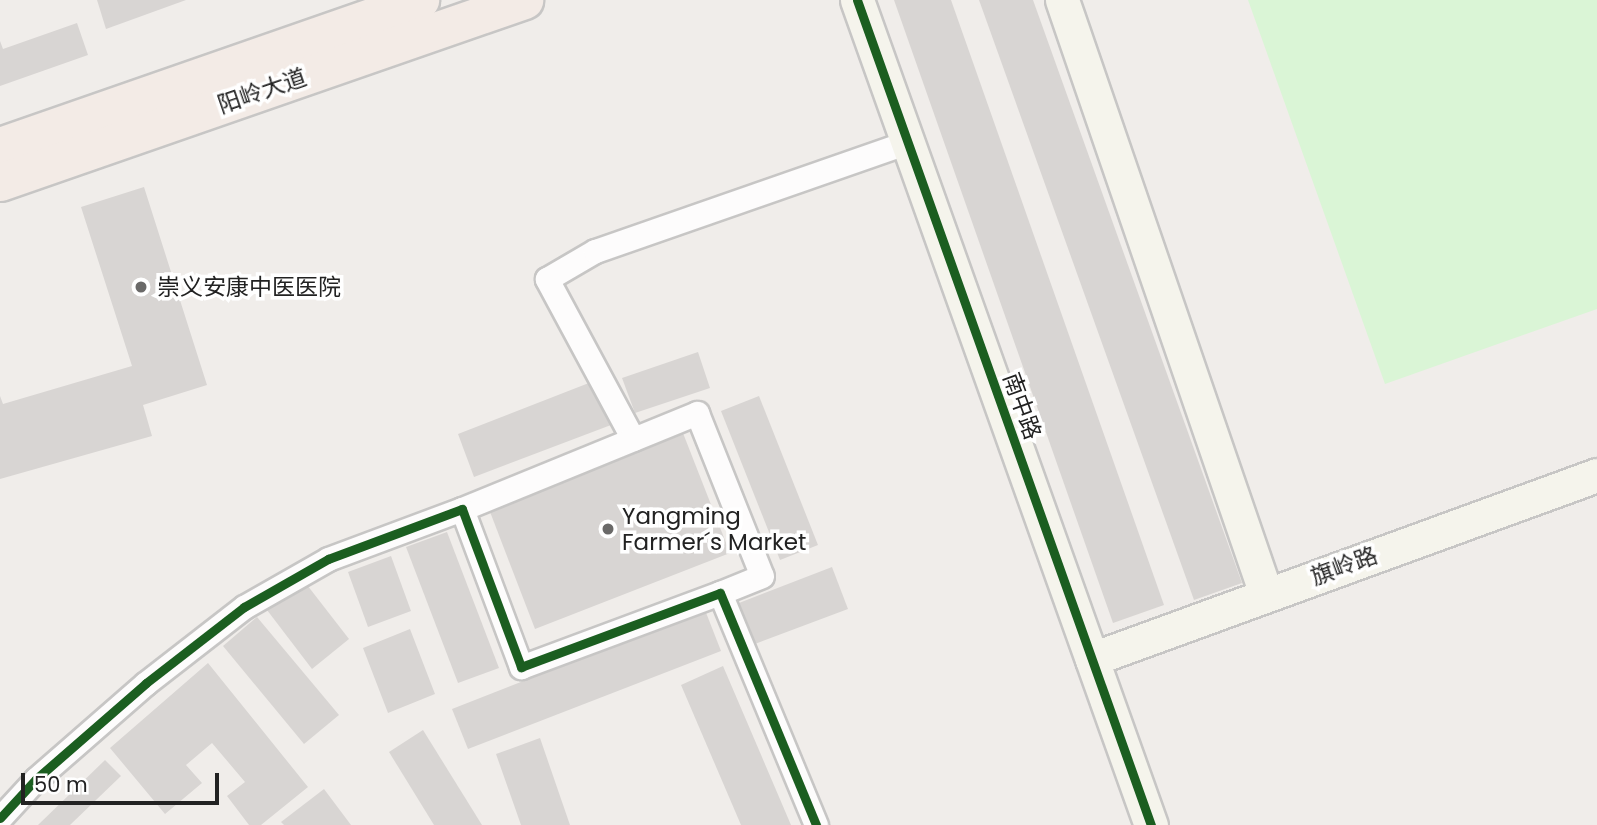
<!DOCTYPE html>
<html>
<head>
<meta charset="utf-8">
<style>
	body { margin:0 }
	#map { position:relative; width:1597px; height:825px; overflow:hidden; background:#f0edea; font-family:Poppins,"Noto Sans SC",sans-serif }
	div>[style] { position:absolute }
	.park>* { inset:0; background:#daf5d6 }
	.building>* { inset:0; background:#d8d5d3 }
	.roads { filter:drop-shadow(2px 0 #c7c6c5) drop-shadow(-2px 0 #c7c6c5) drop-shadow(0 2px #c7c6c5) drop-shadow(0 -2px #c7c6c5) }
	.street>* { height:23px; margin:-11.5px; padding:0 11.5px; transform-origin:11.5px; border-radius:11.5px; background:#fdfcfc }
	.secondary>* { height:33px; margin:-16.5px; padding:0 16.5px; transform-origin:16.5px; border-radius:16.5px; background:#f5f4ec }
	.primary>* { height:37px; margin:-18.5px; padding:0 18.5px; transform-origin:18.5px; border-radius:18.5px; background:#f3ebe6 }
	.cycleway>* { height:9px; margin:-4.5px; padding:0 4.5px; transform-origin:4.5px; border-radius:4.5px; background:#1b5e20 }
	.dots>* { width:19px; height:19px; translate:-50% -50%; box-sizing:border-box; border:4px solid #fff; border-radius:50% }
	span { translate:-50% -50%; white-space:nowrap; text-align:center; line-height:1.15; -webkit-text-stroke:7px #fff; paint-order:stroke }
	.street-label { font-size:23px; color:#222 }
	.poi-label { font-size:23px; color:#222 }
	.left { translate:0 -50%; text-align:left }
	.scale { position:absolute; left:21px; top:773px; width:198px; height:32px; box-sizing:border-box; border:4px solid #222; border-top:0; padding-left:9px; font-size:21px; line-height:24px; white-space:nowrap; color:#222; -webkit-text-stroke:5px #fff; paint-order:stroke }
</style>
</head>
<body>
<div id="map">
	<div class="park">
		<i style="clip-path:polygon(1248px 0,1597px 0,1597px 309px,1385px 384px)"></i>
	</div>
	<div class="building">
		<i style="clip-path:polygon(97px 0,186px 0,106px 29px)"></i>
		<i style="clip-path:polygon(894px 0,951px 0,1164px 605px,1113px 623px)"></i>
		<i style="clip-path:polygon(979px 0,1033px 0,1242px 583px,1194px 600px)"></i>
		<i style="clip-path:polygon(77px 23px,88px 55px,0 86px,0 41px,3px 49px)"></i>
		<i style="clip-path:polygon(144px 187px,207px 385px,143px 405px,152px 436px,0 479px,0 396px,3px 404px,132px 366px,81px 207px)"></i>
		<i style="clip-path:polygon(698px 352px,710px 388px,635px 413px,622px 378px)"></i>
		<i style="clip-path:polygon(594px 381px,611px 425px,474px 477px,458px 434px)"></i>
		<i style="clip-path:polygon(759px 396px,818px 545px,780px 560px,721px 411px)"></i>
		<i style="clip-path:polygon(681px 428px,730px 553px,535px 629px,487px 504px)"></i>
		<i style="clip-path:polygon(447px 532px,499px 668px,458px 683px,406px 547px)"></i>
		<i style="clip-path:polygon(391px 556px,411px 611px,368px 627px,348px 572px)"></i>
		<i style="clip-path:polygon(832px 567px,848px 609px,755px 644px,739px 603px)"></i>
		<i style="clip-path:polygon(304px 581px,349px 639px,312px 669px,267px 610px)"></i>
		<i style="clip-path:polygon(705px 610px,721px 651px,468px 749px,452px 709px)"></i>
		<i style="clip-path:polygon(257px 617px,339px 715px,304px 744px,223px 646px)"></i>
		<i style="clip-path:polygon(410px 629px,435px 694px,388px 713px,363px 648px)"></i>
		<i style="clip-path:polygon(208px 663px,308px 787px,261px 825px,249px 825px,227px 796px,245px 782px,212px 743px,186px 765px,202px 783px,165px 814px,110px 748px)"></i>
		<i style="clip-path:polygon(723px 666px,791px 825px,741px 825px,681px 685px)"></i>
		<i style="clip-path:polygon(423px 730px,482px 825px,434px 825px,389px 752px)"></i>
		<i style="clip-path:polygon(540px 738px,570px 825px,521px 825px,496px 754px)"></i>
		<i style="clip-path:polygon(105px 760px,121px 776px,70px 825px,38px 825px)"></i>
		<i style="clip-path:polygon(324px 789px,351px 825px,284px 825px,281px 822px)"></i>
	</div>
	<div class="roads">
		<div class="street">
			<i style="left:633px;top:439px;width:182px;rotate:-118.3deg"></i>
			<i style="left:547px;top:279px;width:56px;rotate:-30.3deg"></i>
			<i style="left:595px;top:251px;width:331px;rotate:-19.2deg"></i>
			<i style="left:462px;top:509px;width:254px;rotate:-22.2deg"></i>
			<i style="left:697px;top:413px;width:175px;rotate:68.3deg"></i>
			<i style="left:762px;top:576px;width:45px;rotate:158deg"></i>
			<i style="left:0;top:818px;width:53px;rotate:-47.3deg"></i>
			<i style="left:36px;top:779px;width:146px;rotate:-41.1deg"></i>
			<i style="left:146px;top:683px;width:124px;rotate:-37.8deg"></i>
			<i style="left:244px;top:607px;width:97px;rotate:-29.7deg"></i>
			<i style="left:328px;top:559px;width:143px;rotate:-20.5deg"></i>
			<i style="left:462px;top:509px;width:169px;rotate:69.5deg"></i>
			<i style="left:521px;top:667px;width:212px;rotate:-20.4deg"></i>
			<i style="left:720px;top:593px;width:251px;rotate:67.5deg"></i>
		</div>
		<div class="secondary">
			<i style="left:857px;top:0;width:876px;rotate:70.39deg"></i>
			<i style="left:1062px;top:0;width:628px;rotate:71.05deg"></i>
			<i style="left:1092px;top:659px;width:537px;rotate:-20.02deg"></i>
		</div>
		<div class="primary">
			<i style="left:0;top:146px;width:445px;rotate:-19.2deg"></i>
			<i style="left:0;top:182px;width:555px;rotate:-19.15deg"></i>
		</div>
	</div>
	<div class="cycleway">
		<i style="left:857px;top:0;width:876px;rotate:70.39deg"></i>
		<i style="left:0;top:818px;width:53px;rotate:-47.3deg"></i>
		<i style="left:36px;top:779px;width:146px;rotate:-41.1deg"></i>
		<i style="left:146px;top:683px;width:124px;rotate:-37.8deg"></i>
		<i style="left:244px;top:607px;width:97px;rotate:-29.7deg"></i>
		<i style="left:328px;top:559px;width:143px;rotate:-20.5deg"></i>
		<i style="left:462px;top:509px;width:169px;rotate:69.5deg"></i>
		<i style="left:521px;top:667px;width:212px;rotate:-20.4deg"></i>
		<i style="left:720px;top:593px;width:251px;rotate:67.5deg"></i>
	</div>
	<div class="dots">
		<i style="left:141px;top:287px;background:#6a6968"></i>
		<i style="left:608px;top:529px;background:#6a6968"></i>
	</div>
	<div class="street-label">
		<span style="left:262px;top:91px;rotate:-19deg">阳岭大道</span>
		<span style="left:1022px;top:406px;rotate:70deg">南中路</span>
		<span style="left:1344px;top:566px;rotate:-20deg">旗岭路</span>
	</div>
	<div class="poi-label">
		<span class="left" style="left:157px;top:287px">崇义安康中医医院</span>
		<span class="left" style="left:622px;top:529px">Yangming<br>Farmer´s Market</span>
	</div>
	<div class="scale">50 m</div>
</div>
</body>
</html>
